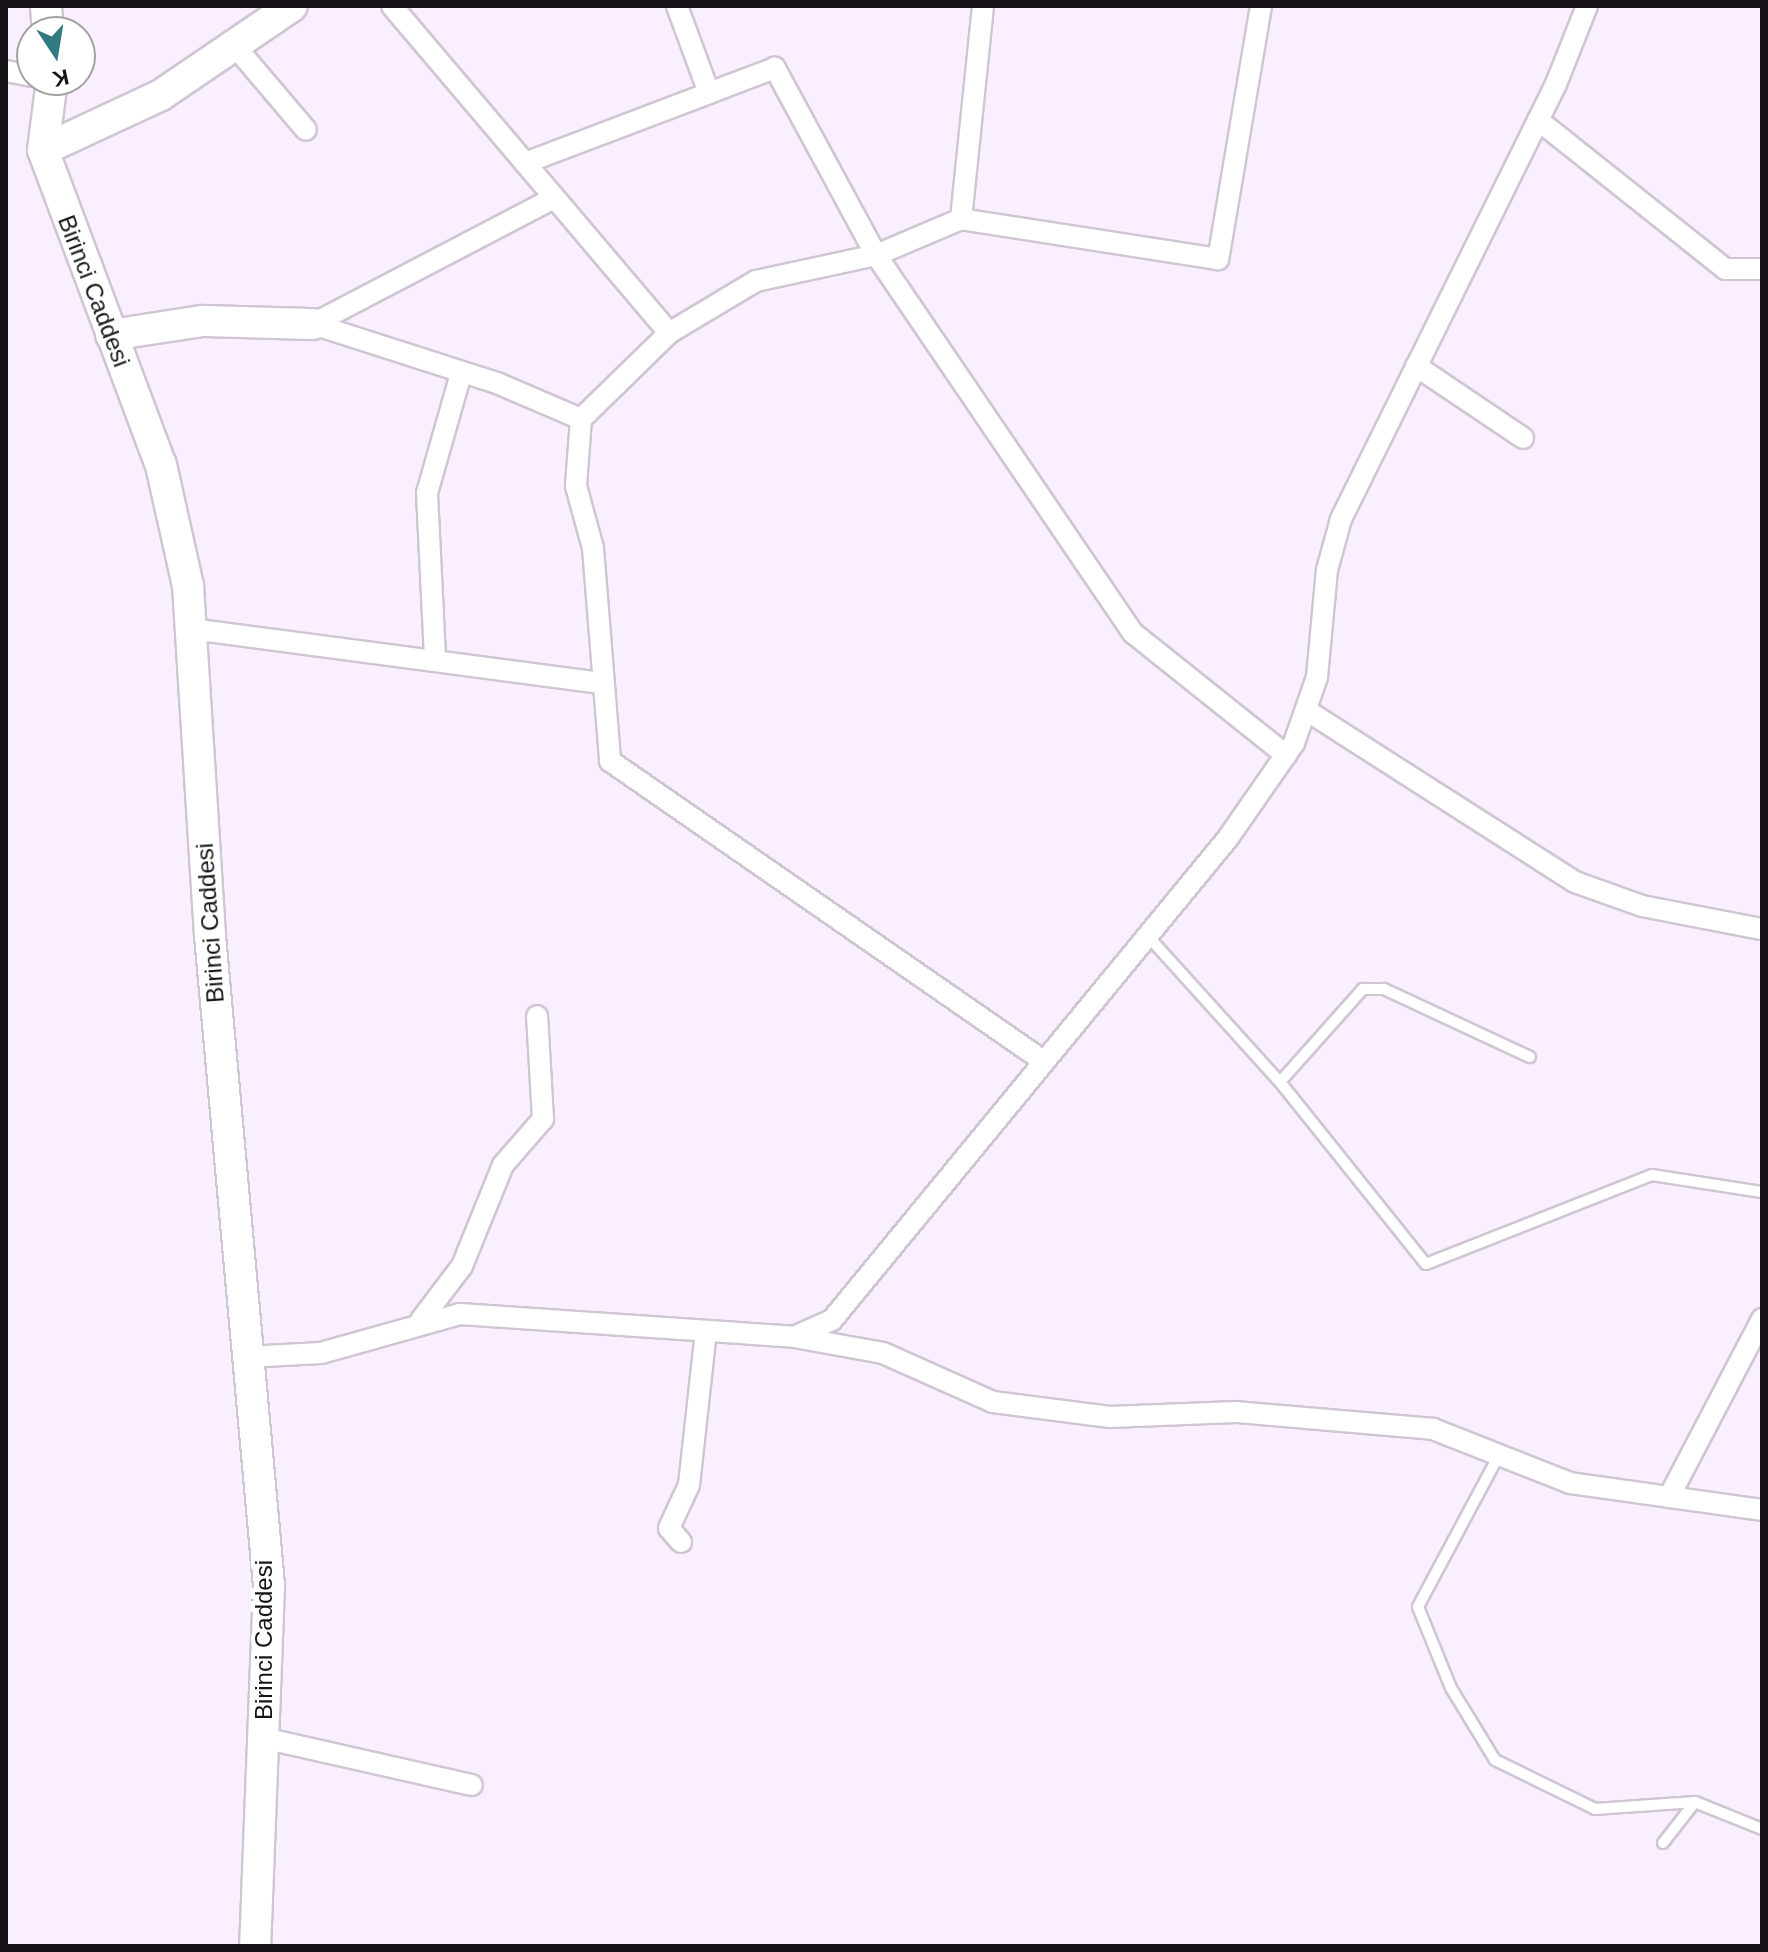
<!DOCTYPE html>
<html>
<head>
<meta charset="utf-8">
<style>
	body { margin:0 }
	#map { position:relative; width:1768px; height:1952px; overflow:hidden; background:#faeffe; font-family:Arial,sans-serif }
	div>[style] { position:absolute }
	.roads { filter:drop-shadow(2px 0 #d0c5d3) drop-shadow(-2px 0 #d0c5d3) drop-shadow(0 2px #d0c5d3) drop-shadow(0 -2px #d0c5d3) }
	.lane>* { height:10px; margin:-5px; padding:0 5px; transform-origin:5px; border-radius:5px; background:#fff }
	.street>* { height:20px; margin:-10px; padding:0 10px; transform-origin:10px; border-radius:10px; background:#fff }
	.secondary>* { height:30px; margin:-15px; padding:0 15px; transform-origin:15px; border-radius:15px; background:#fff }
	span { translate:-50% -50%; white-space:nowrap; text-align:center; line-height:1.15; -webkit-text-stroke:8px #fff; paint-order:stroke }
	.street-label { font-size:24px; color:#171318 }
	.frame { position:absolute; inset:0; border:8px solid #171318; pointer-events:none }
	.north { position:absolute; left:16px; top:16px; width:80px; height:80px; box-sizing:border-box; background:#fff; border:2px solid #a2a1a3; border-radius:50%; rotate:168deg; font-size:22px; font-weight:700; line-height:32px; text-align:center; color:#171318 }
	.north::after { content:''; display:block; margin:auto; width:28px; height:36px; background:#327a82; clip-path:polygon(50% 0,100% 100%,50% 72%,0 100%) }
</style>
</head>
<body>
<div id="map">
	<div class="roads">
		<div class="lane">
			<i style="left:1147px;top:935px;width:198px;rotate:47.9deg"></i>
			<i style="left:1280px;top:1082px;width:233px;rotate:51.3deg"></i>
			<i style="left:1426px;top:1264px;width:243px;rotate:-21.5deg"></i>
			<i style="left:1652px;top:1175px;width:111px;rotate:8.8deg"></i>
			<i style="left:1280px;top:1082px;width:125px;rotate:-48.3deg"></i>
			<i style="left:1363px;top:989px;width:21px"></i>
			<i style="left:1384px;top:989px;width:161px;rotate:25deg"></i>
			<i style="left:1499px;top:1455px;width:172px;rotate:118.1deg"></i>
			<i style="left:1418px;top:1607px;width:87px;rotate:67.8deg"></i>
			<i style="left:1451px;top:1688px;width:84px;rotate:58.6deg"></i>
			<i style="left:1495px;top:1760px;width:111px;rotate:26.1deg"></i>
			<i style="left:1595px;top:1809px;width:100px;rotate:-4deg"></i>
			<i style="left:1695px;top:1802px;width:52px;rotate:128deg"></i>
			<i style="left:1695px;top:1802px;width:72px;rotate:21.9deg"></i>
		</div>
		<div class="street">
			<i style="left:392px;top:6px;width:429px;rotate:49.7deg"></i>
			<i style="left:1261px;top:6px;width:257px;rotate:99.6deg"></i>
			<i style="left:1218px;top:259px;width:260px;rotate:-171.2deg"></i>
			<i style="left:961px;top:219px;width:92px;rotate:157deg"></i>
			<i style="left:876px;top:255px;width:457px;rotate:55.8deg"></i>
			<i style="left:1133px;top:633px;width:196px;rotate:38.6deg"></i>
			<i style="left:234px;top:45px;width:111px;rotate:49.7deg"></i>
			<i style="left:6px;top:71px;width:26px;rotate:11deg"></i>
			<i style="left:1538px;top:120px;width:239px;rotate:38.5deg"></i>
			<i style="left:1725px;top:269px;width:37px"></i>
			<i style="left:525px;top:163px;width:197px;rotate:-20.8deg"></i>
			<i style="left:709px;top:93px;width:93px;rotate:-110.2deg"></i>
			<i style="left:961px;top:219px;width:214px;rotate:-84.1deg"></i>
			<i style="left:313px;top:324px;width:193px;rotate:17.8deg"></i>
			<i style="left:497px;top:383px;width:91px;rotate:23.2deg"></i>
			<i style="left:581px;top:419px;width:123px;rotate:-44.3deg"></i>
			<i style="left:669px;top:333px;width:101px;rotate:-30.9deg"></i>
			<i style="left:756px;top:281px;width:123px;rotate:-12.2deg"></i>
			<i style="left:876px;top:255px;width:213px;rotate:-118.4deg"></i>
			<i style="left:775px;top:68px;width:71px;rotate:159.3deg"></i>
			<i style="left:313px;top:324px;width:272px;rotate:-27.6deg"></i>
			<i style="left:1416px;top:366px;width:129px;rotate:33.9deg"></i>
			<i style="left:581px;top:419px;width:67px;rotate:94.3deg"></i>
			<i style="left:576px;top:486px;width:64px;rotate:74.7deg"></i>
			<i style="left:593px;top:548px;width:214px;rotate:85.4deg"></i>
			<i style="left:610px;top:761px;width:525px;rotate:34.69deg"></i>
			<i style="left:191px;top:629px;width:415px;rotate:7.5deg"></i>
			<i style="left:435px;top:657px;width:164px;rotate:-92.8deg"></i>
			<i style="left:427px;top:493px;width:124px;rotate:-74.1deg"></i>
			<i style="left:1306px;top:710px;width:319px;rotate:32.6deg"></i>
			<i style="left:1575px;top:882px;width:71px;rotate:19.7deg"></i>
			<i style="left:1642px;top:906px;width:122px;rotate:10.9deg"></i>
			<i style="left:421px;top:1320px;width:68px;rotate:-52.8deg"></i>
			<i style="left:462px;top:1266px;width:109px;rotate:-67.9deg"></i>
			<i style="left:503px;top:1165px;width:61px;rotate:-49deg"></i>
			<i style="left:543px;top:1119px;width:103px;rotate:-93.3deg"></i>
			<i style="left:794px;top:1337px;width:90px;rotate:10.2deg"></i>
			<i style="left:883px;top:1353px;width:120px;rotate:24deg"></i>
			<i style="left:993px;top:1402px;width:118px;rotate:7.3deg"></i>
			<i style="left:1110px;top:1417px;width:126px;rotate:-2.3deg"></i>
			<i style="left:1236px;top:1412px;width:198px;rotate:4.9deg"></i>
			<i style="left:1433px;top:1429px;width:147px;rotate:21.5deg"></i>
			<i style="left:1570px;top:1483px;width:194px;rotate:8deg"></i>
			<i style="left:246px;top:1357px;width:75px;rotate:-3.1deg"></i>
			<i style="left:321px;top:1353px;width:144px;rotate:-15.7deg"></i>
			<i style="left:460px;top:1314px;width:335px;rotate:3.9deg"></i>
			<i style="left:794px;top:1337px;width:42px;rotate:-24.1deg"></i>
			<i style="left:832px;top:1320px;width:624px;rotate:-50.59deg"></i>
			<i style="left:1228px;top:838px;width:116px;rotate:-55.2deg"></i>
			<i style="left:1294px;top:743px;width:70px;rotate:-70.8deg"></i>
			<i style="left:1317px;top:677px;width:107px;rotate:-84.7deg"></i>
			<i style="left:1327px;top:570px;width:53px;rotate:-74.6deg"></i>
			<i style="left:1341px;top:519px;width:485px;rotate:-63.7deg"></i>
			<i style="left:1556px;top:84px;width:84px;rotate:-68.3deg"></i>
			<i style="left:1669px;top:1497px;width:201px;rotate:-62.4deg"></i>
			<i style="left:681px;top:1542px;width:18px;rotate:-131deg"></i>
			<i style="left:669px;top:1528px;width:47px;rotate:-65.1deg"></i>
			<i style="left:689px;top:1485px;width:154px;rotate:-83.7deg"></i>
			<i style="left:263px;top:1738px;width:214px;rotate:12.7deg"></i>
		</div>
		<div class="secondary">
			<i style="left:46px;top:6px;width:26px;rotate:86deg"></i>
			<i style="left:52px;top:80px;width:71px;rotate:97.3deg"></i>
			<i style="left:43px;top:150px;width:336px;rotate:69.5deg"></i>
			<i style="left:161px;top:465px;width:124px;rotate:77.4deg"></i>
			<i style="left:188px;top:586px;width:351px;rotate:86.4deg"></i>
			<i style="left:210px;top:936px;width:653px;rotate:84.81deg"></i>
			<i style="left:269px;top:1586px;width:360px;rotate:92.2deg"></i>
			<i style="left:43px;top:150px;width:130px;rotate:-25deg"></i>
			<i style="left:161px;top:95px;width:158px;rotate:-34.2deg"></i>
			<i style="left:111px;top:335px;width:93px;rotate:-8.7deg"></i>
			<i style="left:203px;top:321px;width:110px;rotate:1.6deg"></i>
		</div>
	</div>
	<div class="street-label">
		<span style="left:94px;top:291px;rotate:69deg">Birinci Caddesi</span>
		<span style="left:210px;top:923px;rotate:-94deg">Birinci Caddesi</span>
		<span style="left:264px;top:1640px;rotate:-90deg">Birinci Caddesi</span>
	</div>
	<div class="frame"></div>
	<div class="north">K</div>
</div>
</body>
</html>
